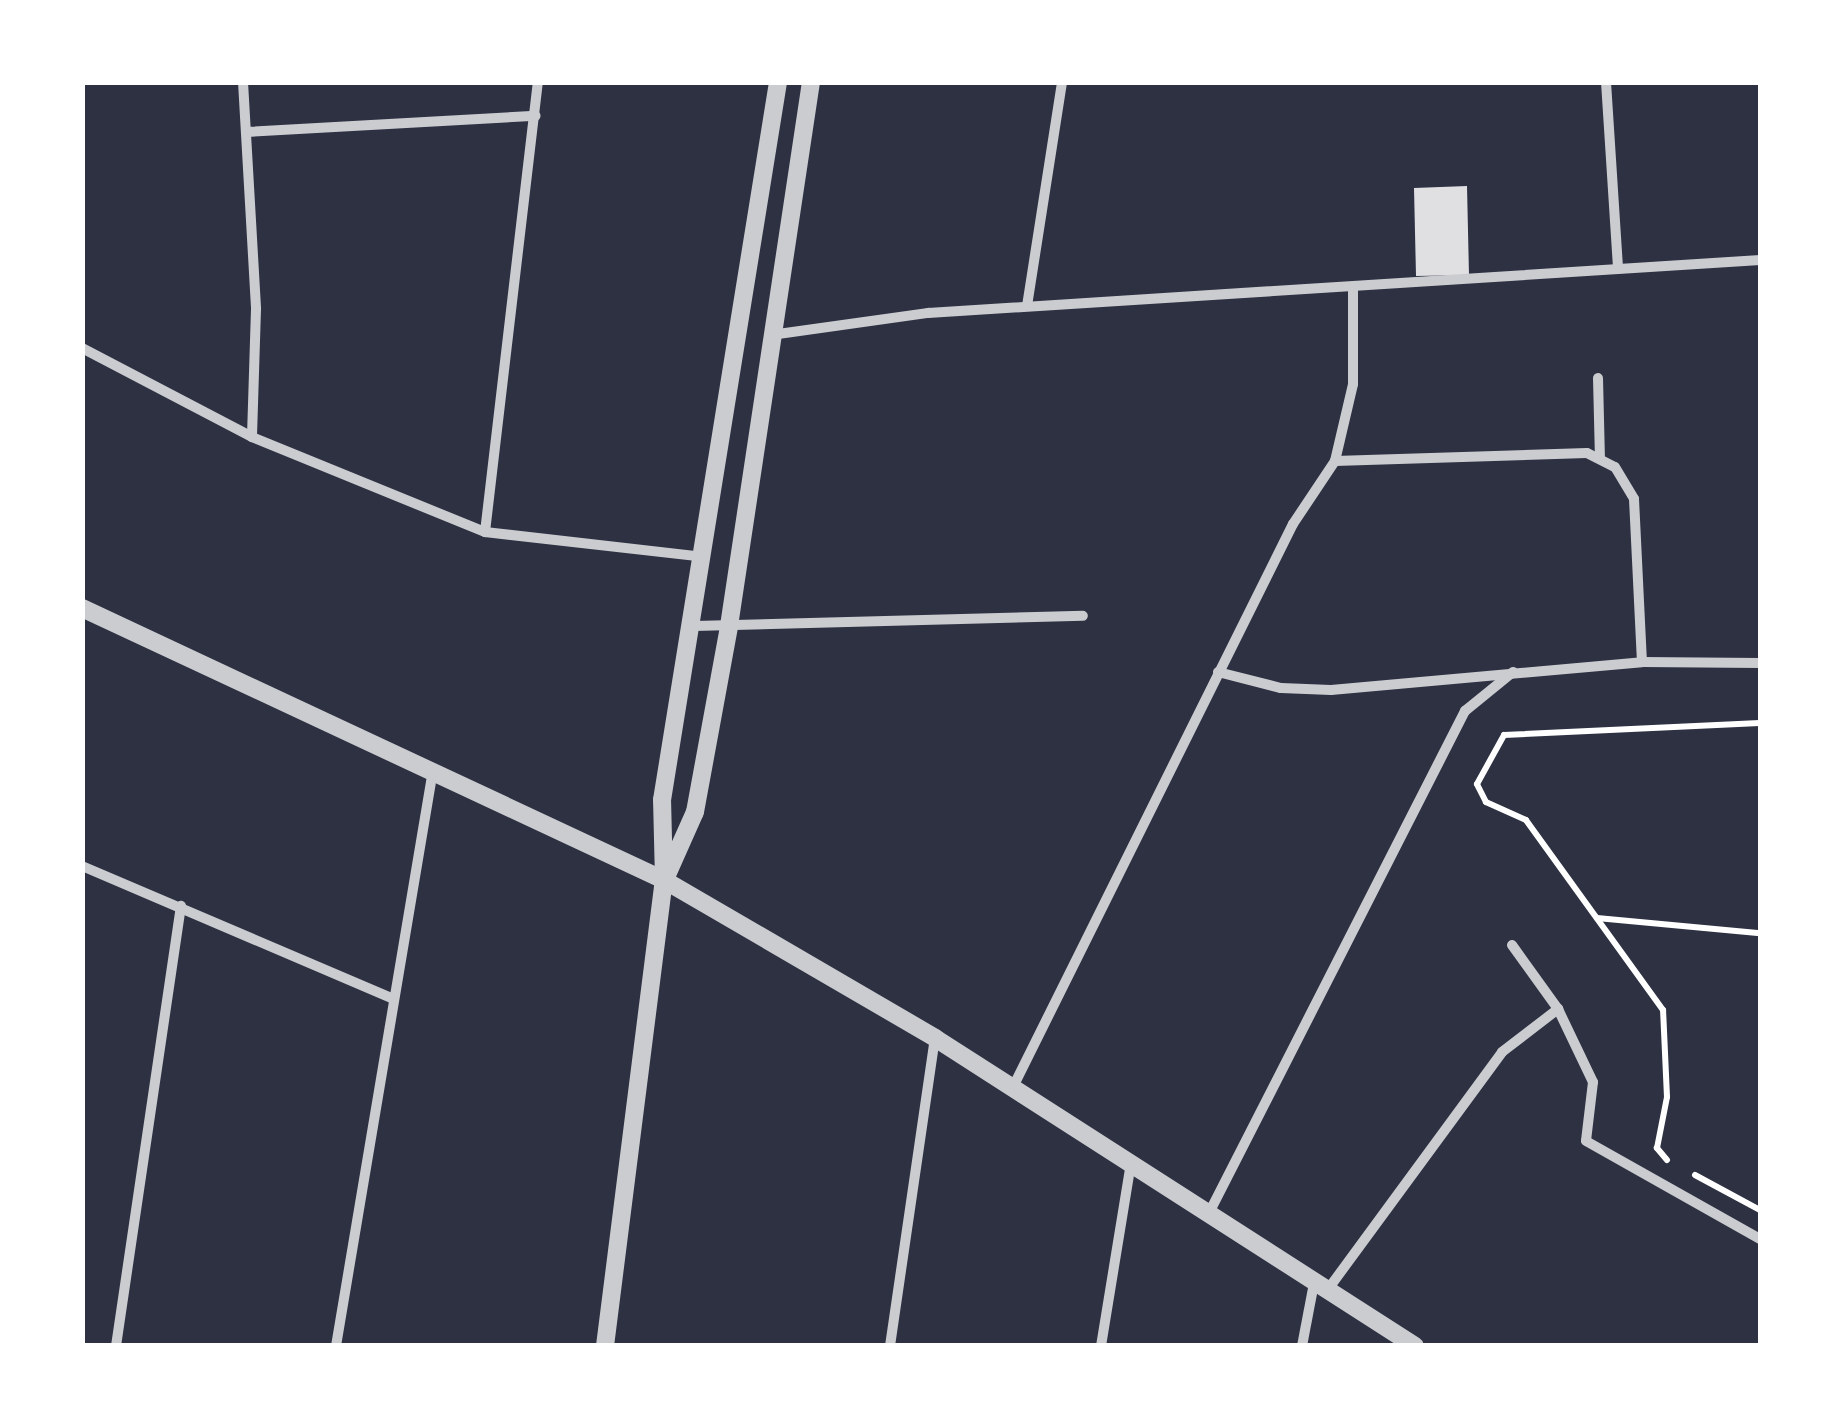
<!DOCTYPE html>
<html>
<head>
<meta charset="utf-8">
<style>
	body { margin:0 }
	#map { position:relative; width:1843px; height:1428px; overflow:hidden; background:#2d3142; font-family:Inter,sans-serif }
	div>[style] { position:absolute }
	.building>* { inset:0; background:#e0e0e3 }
	.path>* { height:6px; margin:-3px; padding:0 3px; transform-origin:3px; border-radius:3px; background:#fff }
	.minor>* { height:10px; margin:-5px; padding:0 5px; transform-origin:5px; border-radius:5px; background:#caccd0 }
	.tertiary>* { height:18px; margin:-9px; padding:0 9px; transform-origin:9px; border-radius:9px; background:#caccd0 }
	span { translate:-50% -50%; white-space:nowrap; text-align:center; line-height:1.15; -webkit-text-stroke:8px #fff; paint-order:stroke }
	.frame { position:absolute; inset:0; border:85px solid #fff; pointer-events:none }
</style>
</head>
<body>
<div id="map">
	<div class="building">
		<i style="clip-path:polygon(1467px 186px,1469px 275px,1416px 276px,1414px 188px)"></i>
	</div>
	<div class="path">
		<i style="left:1597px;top:918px;width:164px;rotate:5.3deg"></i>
		<i style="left:1667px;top:1160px;width:16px;rotate:-130deg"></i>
		<i style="left:1657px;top:1148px;width:52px;rotate:-78.9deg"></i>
		<i style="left:1667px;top:1097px;width:87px;rotate:-92.6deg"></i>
		<i style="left:1663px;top:1010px;width:234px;rotate:-125.8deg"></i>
		<i style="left:1526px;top:820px;width:44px;rotate:-155.8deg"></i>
		<i style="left:1486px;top:802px;width:20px;rotate:-117deg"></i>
		<i style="left:1477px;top:784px;width:56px;rotate:-61.1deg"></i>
		<i style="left:1504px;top:735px;width:256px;rotate:-2.7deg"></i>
		<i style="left:1695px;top:1175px;width:74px;rotate:28.3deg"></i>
	</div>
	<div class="minor">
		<i style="left:243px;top:82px;width:227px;rotate:86.7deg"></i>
		<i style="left:256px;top:309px;width:128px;rotate:91.8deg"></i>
		<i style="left:1606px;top:82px;width:187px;rotate:86.3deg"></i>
		<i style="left:246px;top:132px;width:290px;rotate:-3.2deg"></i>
		<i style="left:1027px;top:306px;width:227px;rotate:-81.1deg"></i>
		<i style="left:771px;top:335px;width:159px;rotate:-8deg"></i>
		<i style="left:928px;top:313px;width:834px;rotate:-3.64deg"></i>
		<i style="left:82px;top:348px;width:192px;rotate:27.6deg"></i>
		<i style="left:252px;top:437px;width:252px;rotate:22.2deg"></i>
		<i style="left:485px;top:532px;width:220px;rotate:6.5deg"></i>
		<i style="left:1598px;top:378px;width:81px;rotate:88.6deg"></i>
		<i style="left:1335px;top:461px;width:252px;rotate:-1.8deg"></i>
		<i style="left:1587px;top:453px;width:31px;rotate:27deg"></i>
		<i style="left:1615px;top:467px;width:37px;rotate:59deg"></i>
		<i style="left:1634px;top:499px;width:163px;rotate:87.2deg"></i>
		<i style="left:485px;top:532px;width:453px;rotate:-83.3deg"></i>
		<i style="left:694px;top:626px;width:389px;rotate:-1.5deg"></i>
		<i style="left:1218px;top:672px;width:65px;rotate:14.3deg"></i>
		<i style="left:1281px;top:688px;width:50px;rotate:2.3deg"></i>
		<i style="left:1331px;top:690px;width:312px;rotate:-5.1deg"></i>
		<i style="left:1642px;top:662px;width:118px;rotate:0.5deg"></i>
		<i style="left:82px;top:866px;width:336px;rotate:23.1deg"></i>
		<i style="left:1512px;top:945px;width:79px;rotate:54.3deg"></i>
		<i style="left:1558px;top:1009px;width:81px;rotate:64.4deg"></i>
		<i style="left:1593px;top:1082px;width:59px;rotate:96.8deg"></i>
		<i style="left:1586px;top:1141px;width:200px;rotate:29.4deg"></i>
		<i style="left:1012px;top:1089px;width:631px;rotate:-63.56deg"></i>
		<i style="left:1293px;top:524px;width:76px;rotate:-56.3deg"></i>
		<i style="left:1335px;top:461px;width:79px;rotate:-76.8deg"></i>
		<i style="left:1353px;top:384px;width:95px;rotate:-90deg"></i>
		<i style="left:1209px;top:1213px;width:564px;rotate:-62.98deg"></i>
		<i style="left:1465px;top:711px;width:62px;rotate:-39.1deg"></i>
		<i style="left:1326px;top:1292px;width:298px;rotate:-53.7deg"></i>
		<i style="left:1502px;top:1052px;width:71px;rotate:-37.5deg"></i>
		<i style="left:116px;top:1346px;width:445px;rotate:-81.6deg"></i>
		<i style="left:336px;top:1346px;width:584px;rotate:-80.44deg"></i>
		<i style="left:890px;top:1346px;width:311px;rotate:-81.7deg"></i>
		<i style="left:1101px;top:1346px;width:179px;rotate:-80.7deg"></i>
		<i style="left:1302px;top:1346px;width:64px;rotate:-79.2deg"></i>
	</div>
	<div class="tertiary">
		<i style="left:82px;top:608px;width:642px;rotate:25.05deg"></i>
		<i style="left:664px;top:880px;width:314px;rotate:30.2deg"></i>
		<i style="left:935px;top:1038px;width:570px;rotate:32.69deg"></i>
		<i style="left:666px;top:877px;width:71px;rotate:-66deg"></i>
		<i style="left:695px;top:812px;width:189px;rotate:-79.6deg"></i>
		<i style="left:729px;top:626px;width:550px;rotate:-81.43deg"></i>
		<i style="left:605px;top:1346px;width:470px;rotate:-82.8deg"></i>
		<i style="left:664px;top:880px;width:80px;rotate:-91.4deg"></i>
		<i style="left:662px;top:800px;width:727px;rotate:-80.82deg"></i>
	</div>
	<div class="frame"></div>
</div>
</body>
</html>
